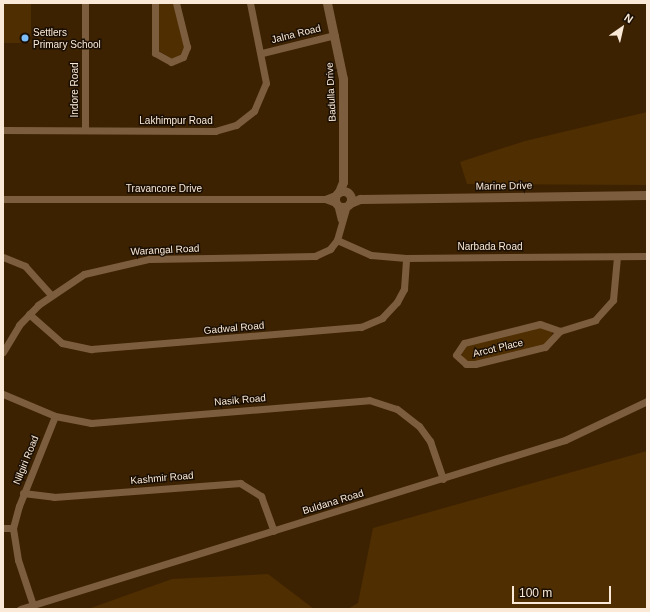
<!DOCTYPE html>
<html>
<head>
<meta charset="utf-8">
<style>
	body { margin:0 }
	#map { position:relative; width:650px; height:612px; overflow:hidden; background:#3d2202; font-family:Helvetica,sans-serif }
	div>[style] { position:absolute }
	.green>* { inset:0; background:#4f2e01 }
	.minor>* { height:7px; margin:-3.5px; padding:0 3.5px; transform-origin:3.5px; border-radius:3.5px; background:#7c5e3f }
	.tertiary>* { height:9px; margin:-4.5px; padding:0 4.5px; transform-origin:4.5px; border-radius:4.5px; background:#7c5e3f }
	.tertiary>.ring { margin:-4.5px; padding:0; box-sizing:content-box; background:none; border:9px solid #7c5e3f; border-radius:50% }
	.dots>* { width:11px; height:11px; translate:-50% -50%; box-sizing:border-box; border:2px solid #1b0f04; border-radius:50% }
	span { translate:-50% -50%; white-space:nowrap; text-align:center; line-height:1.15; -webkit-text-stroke:3px #1b0f04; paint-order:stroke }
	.poi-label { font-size:10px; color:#fae9d7 }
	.left { translate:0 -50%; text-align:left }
	.street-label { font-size:10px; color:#fae9d7 }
	.frame { position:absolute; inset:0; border:4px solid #fae9d7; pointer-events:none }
	.north { position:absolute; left:602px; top:8px; width:40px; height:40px; -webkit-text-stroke:3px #1b0f04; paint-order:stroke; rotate:34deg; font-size:11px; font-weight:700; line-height:16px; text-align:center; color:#fae9d7 }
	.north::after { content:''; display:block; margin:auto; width:14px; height:18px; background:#fae9d7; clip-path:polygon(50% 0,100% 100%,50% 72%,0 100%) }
	.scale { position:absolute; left:512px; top:586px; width:99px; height:18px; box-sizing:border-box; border:2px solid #fae9d7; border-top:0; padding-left:5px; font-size:12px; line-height:14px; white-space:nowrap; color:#fae9d7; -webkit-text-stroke:3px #1b0f04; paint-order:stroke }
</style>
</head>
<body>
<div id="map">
	<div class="green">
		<i style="clip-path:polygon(3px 3px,31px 3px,31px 43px,3px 43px)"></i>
		<i style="clip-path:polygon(158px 3px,173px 3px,184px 47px,181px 55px,172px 59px,159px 51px)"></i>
		<i style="clip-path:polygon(647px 112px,647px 185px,467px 184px,460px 162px,525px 141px)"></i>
		<i style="clip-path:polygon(539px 327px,553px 331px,548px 344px,478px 362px,463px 361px,461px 347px)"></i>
		<i style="clip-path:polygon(647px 451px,647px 609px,348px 609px,358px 603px,373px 528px)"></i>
		<i style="clip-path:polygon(268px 574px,314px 609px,88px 609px,172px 579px)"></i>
	</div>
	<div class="minor">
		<i style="left:155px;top:3px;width:50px;rotate:90deg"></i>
		<i style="left:155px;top:53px;width:18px;rotate:29deg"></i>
		<i style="left:171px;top:62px;width:13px;rotate:-23deg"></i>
		<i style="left:183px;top:57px;width:11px;rotate:-68deg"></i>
		<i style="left:187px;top:47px;width:45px;rotate:-104deg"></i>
		<i style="left:262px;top:53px;width:75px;rotate:-13.9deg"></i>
		<i style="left:85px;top:129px;width:126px;rotate:-90deg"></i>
		<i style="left:3px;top:130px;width:212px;rotate:0.3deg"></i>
		<i style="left:215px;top:131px;width:22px;rotate:-16deg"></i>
		<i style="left:236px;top:125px;width:23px;rotate:-38deg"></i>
		<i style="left:254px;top:111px;width:30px;rotate:-67deg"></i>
		<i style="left:266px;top:83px;width:82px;rotate:-101.3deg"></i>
		<i style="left:3px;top:199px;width:322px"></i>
		<i style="left:325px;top:199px;width:12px;rotate:20deg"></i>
		<i style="left:325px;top:199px;width:11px;rotate:-22deg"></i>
		<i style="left:337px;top:204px;width:16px;rotate:76deg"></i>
		<i style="left:337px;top:240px;width:37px;rotate:24deg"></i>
		<i style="left:371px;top:255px;width:35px;rotate:5deg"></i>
		<i style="left:406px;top:258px;width:241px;rotate:-0.5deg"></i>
		<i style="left:3px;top:257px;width:24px;rotate:22deg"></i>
		<i style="left:25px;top:266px;width:38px;rotate:48deg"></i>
		<i style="left:29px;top:314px;width:44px;rotate:41.3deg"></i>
		<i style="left:62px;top:343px;width:30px;rotate:12deg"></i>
		<i style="left:91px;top:349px;width:271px;rotate:-4.7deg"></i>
		<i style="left:361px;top:327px;width:23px;rotate:-23deg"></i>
		<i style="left:382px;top:318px;width:22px;rotate:-47deg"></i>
		<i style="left:397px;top:302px;width:15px;rotate:-62deg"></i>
		<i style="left:404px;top:289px;width:31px;rotate:-86deg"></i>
		<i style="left:560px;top:331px;width:21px;rotate:-161deg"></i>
		<i style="left:540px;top:324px;width:78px;rotate:166deg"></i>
		<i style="left:464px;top:343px;width:14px;rotate:124deg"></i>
		<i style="left:456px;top:355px;width:13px;rotate:42deg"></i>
		<i style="left:466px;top:364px;width:9px"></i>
		<i style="left:475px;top:364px;width:72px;rotate:-13.7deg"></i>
		<i style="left:545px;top:347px;width:22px;rotate:-47deg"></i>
		<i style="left:560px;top:331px;width:37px;rotate:-17deg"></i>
		<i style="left:595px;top:320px;width:27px;rotate:-48deg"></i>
		<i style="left:613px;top:300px;width:43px;rotate:-84.7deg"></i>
		<i style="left:3px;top:352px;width:31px;rotate:-59deg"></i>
		<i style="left:19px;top:325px;width:28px;rotate:-46deg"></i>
		<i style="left:38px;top:305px;width:55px;rotate:-34deg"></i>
		<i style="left:84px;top:274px;width:67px;rotate:-13deg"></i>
		<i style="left:149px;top:259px;width:166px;rotate:-1deg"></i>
		<i style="left:315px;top:256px;width:17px;rotate:-25deg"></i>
		<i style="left:330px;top:249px;width:11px;rotate:-52deg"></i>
		<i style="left:337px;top:240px;width:35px;rotate:-74deg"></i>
		<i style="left:3px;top:394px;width:56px;rotate:22.9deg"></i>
		<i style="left:55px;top:416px;width:37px;rotate:11deg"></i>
		<i style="left:91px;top:423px;width:279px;rotate:-4.7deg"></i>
		<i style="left:369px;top:400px;width:29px;rotate:18deg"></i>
		<i style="left:397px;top:409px;width:28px;rotate:38deg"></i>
		<i style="left:419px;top:426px;width:19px;rotate:54deg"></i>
		<i style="left:430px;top:441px;width:40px;rotate:71.1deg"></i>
		<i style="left:23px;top:493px;width:31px;rotate:7deg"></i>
		<i style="left:54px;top:497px;width:187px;rotate:-4.3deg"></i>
		<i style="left:240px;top:483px;width:25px;rotate:32deg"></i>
		<i style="left:261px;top:496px;width:37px;rotate:70deg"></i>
		<i style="left:3px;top:528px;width:10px"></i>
		<i style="left:33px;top:605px;width:47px;rotate:-108.4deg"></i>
		<i style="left:18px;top:560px;width:32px;rotate:-99deg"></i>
		<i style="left:13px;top:528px;width:23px;rotate:-75deg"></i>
		<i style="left:19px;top:506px;width:97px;rotate:-68.2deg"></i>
		<i style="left:20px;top:609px;width:571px;rotate:-17.23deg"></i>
		<i style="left:565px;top:440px;width:91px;rotate:-25.4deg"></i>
	</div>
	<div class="tertiary">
		<i style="left:327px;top:3px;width:78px;rotate:78.1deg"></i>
		<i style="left:343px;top:79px;width:103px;rotate:90deg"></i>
		<i style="left:343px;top:182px;width:11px;rotate:112deg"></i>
		<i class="ring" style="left:335px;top:191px;width:7px;height:7px"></i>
		<i style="left:350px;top:203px;width:11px;rotate:-22deg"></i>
		<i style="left:360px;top:199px;width:287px;rotate:-0.8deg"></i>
	</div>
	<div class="dots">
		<i style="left:25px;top:38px;background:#7cbef9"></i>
	</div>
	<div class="poi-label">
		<span class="left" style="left:33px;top:38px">Settlers<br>Primary School</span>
	</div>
	<div class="street-label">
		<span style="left:296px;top:34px;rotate:-14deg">Jalna Road</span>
		<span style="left:75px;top:90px;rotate:-90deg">Indore Road</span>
		<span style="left:331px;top:92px;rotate:-93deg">Badulla Drive</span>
		<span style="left:176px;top:121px">Lakhimpur Road</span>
		<span style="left:504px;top:186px;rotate:-1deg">Marine Drive</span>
		<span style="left:164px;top:189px">Travancore Drive</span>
		<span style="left:490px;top:247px">Narbada Road</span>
		<span style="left:165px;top:250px;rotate:-3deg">Warangal Road</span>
		<span style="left:234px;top:328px;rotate:-5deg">Gadwal Road</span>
		<span style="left:498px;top:348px;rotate:-13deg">Arcot Place</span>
		<span style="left:240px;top:400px;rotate:-5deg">Nasik Road</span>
		<span style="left:26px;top:460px;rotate:-68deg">Nilgiri Road</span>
		<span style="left:162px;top:478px;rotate:-5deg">Kashmir Road</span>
		<span style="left:333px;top:502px;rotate:-17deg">Buldana Road</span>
	</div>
	<div class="frame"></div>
	<div class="north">N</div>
	<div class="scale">100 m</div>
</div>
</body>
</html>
